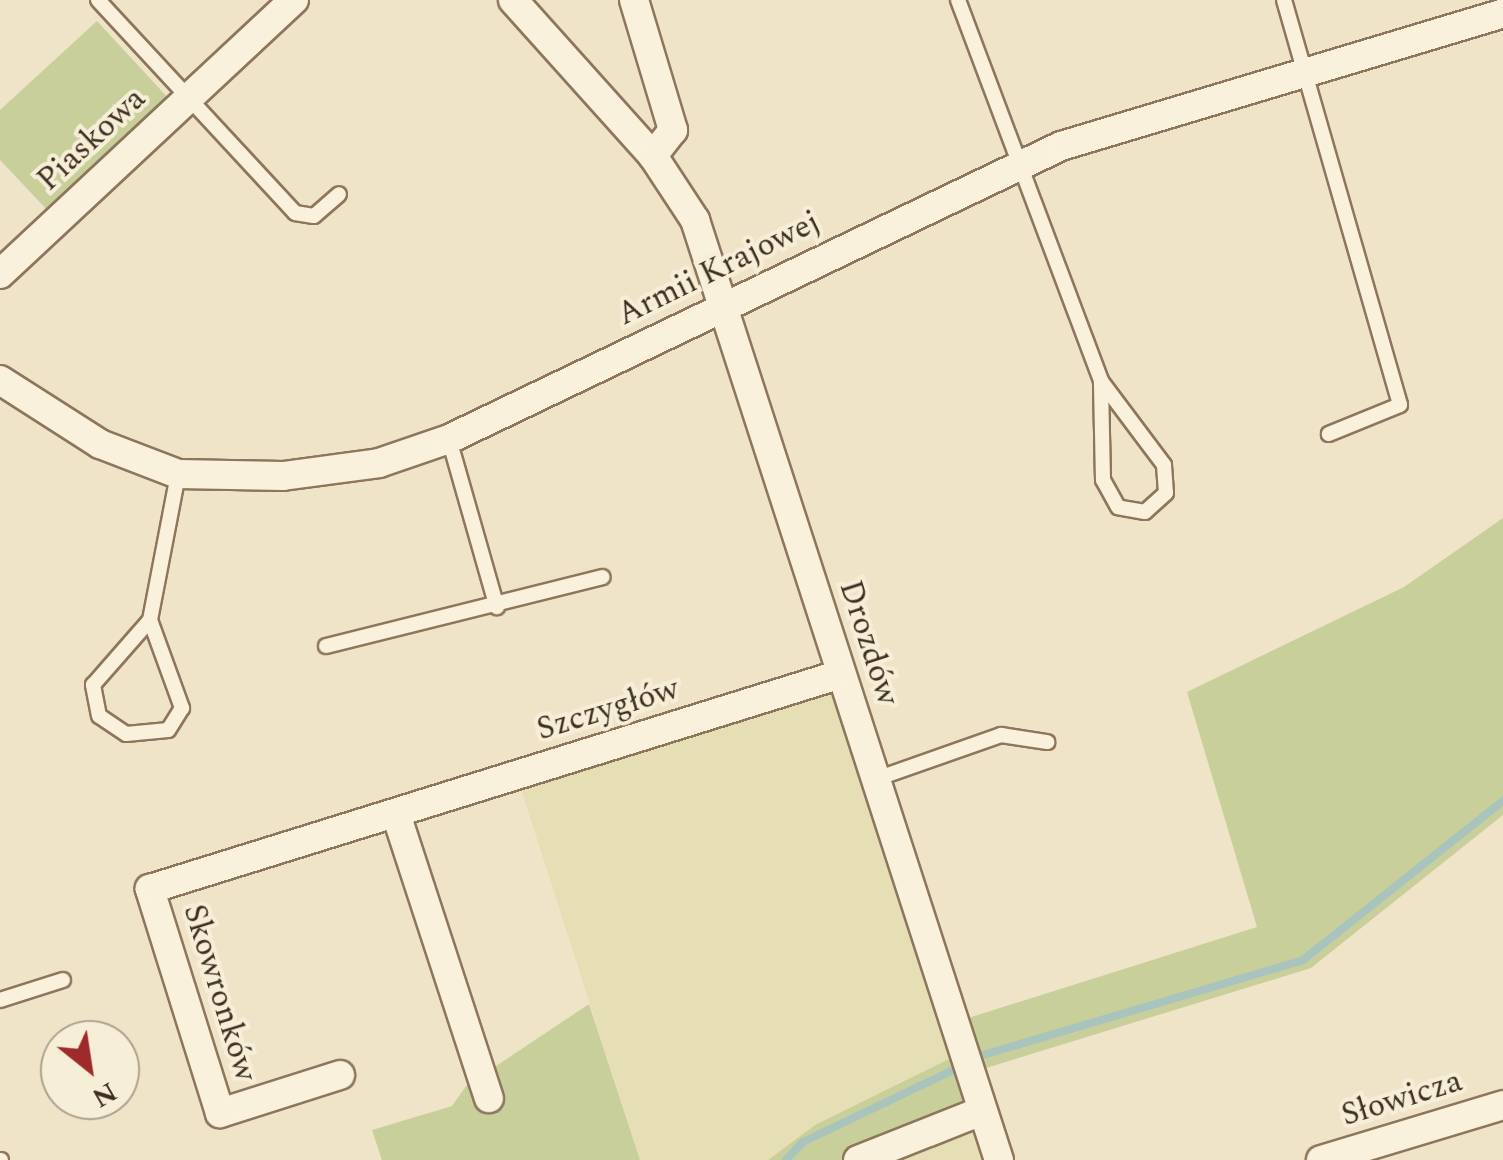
<!DOCTYPE html>
<html>
<head>
<meta charset="utf-8">
<style>
	body { margin:0 }
	#map { position:relative; width:1503px; height:1160px; overflow:hidden; background:#f0e4c8; font-family:Spectral,serif }
	div>[style] { position:absolute }
	.farmland>* { inset:0; background:#e6deb5 }
	.green>* { inset:0; background:#c9cf9b }
	.stream>* { height:8px; margin:-4px; padding:0 4px; transform-origin:4px; border-radius:4px; background:#a9c4bc }
	.roads { filter:drop-shadow(2px 0 #8d765c) drop-shadow(-2px 0 #8d765c) drop-shadow(0 2px #8d765c) drop-shadow(0 -2px #8d765c) }
	.lane>* { height:14px; margin:-7px; padding:0 7px; transform-origin:7px; border-radius:7px; background:#faf1dc }
	.street>* { height:28px; margin:-14px; padding:0 14px; transform-origin:14px; border-radius:14px; background:#faf1dc }
	span { translate:-50% -50%; white-space:nowrap; text-align:center; line-height:1.15; -webkit-text-stroke:8px #f7eed8; paint-order:stroke }
	.street-label { font-size:32px; color:#3d2e20 }
	.north { position:absolute; left:40px; top:1020px; width:100px; height:100px; box-sizing:border-box; background:#f7eed8; border:2px solid #ada18e; border-radius:50%; rotate:150deg; font-size:28px; font-weight:700; line-height:40px; text-align:center; color:#3d2e20 }
	.north::after { content:''; display:block; margin:auto; width:35px; height:45px; background:#9e2a2b; clip-path:polygon(50% 0,100% 100%,50% 72%,0 100%) }
</style>
</head>
<body>
<div id="map">
	<div class="farmland">
		<i style="clip-path:polygon(822px 692px,836px 698px,953px 1057px,815px 1125px,768px 1160px,640px 1160px,520px 786px)"></i>
		<i style="clip-path:polygon(977px 1125px,988px 1160px,892px 1160px)"></i>
	</div>
	<div class="green">
		<i style="clip-path:polygon(97px 21px,171px 101px,51px 214px,0 160px,0 110px)"></i>
		<i style="clip-path:polygon(1503px 518px,1503px 815px,1311px 968px,983px 1069px,965px 1019px,1257px 927px,1187px 692px,1404px 587px)"></i>
		<i style="clip-path:polygon(589px 1004px,640px 1160px,382px 1160px,372px 1130px,452px 1106px,466px 1086px)"></i>
		<i style="clip-path:polygon(953px 1057px,972px 1109px,849px 1160px,768px 1160px,815px 1125px)"></i>
	</div>
	<div class="stream">
		<i style="left:983px;top:1055px;width:334px;rotate:-16.5deg"></i>
		<i style="left:1303px;top:960px;width:256px;rotate:-38.5deg"></i>
		<i style="left:786px;top:1160px;width:25px;rotate:-47deg"></i>
		<i style="left:803px;top:1142px;width:164px;rotate:-25.6deg"></i>
	</div>
	<div class="roads">
		<div class="lane">
			<i style="left:98px;top:0;width:290px;rotate:47.2deg"></i>
			<i style="left:295px;top:213px;width:19px;rotate:9deg"></i>
			<i style="left:314px;top:216px;width:33px;rotate:-41deg"></i>
			<i style="left:958px;top:0;width:407px;rotate:69.4deg"></i>
			<i style="left:1101px;top:381px;width:105px;rotate:53.1deg"></i>
			<i style="left:1164px;top:465px;width:28px;rotate:86deg"></i>
			<i style="left:1166px;top:493px;width:28px;rotate:138deg"></i>
			<i style="left:1145px;top:512px;width:27px;rotate:-170deg"></i>
			<i style="left:1118px;top:507px;width:31px;rotate:-119deg"></i>
			<i style="left:1103px;top:480px;width:99px;rotate:-91.2deg"></i>
			<i style="left:1284px;top:0;width:421px;rotate:74deg"></i>
			<i style="left:1400px;top:405px;width:77px;rotate:157.8deg"></i>
			<i style="left:449px;top:439px;width:175px;rotate:74.1deg"></i>
			<i style="left:150px;top:620px;width:94px;rotate:70deg"></i>
			<i style="left:182px;top:708px;width:26px;rotate:122deg"></i>
			<i style="left:168px;top:730px;width:42px;rotate:174.6deg"></i>
			<i style="left:126px;top:734px;width:32px;rotate:-146deg"></i>
			<i style="left:99px;top:716px;width:32px;rotate:-101deg"></i>
			<i style="left:93px;top:685px;width:86px;rotate:-48.8deg"></i>
			<i style="left:150px;top:620px;width:149px;rotate:-79.1deg"></i>
			<i style="left:326px;top:646px;width:285px;rotate:-14deg"></i>
			<i style="left:876px;top:779px;width:133px;rotate:-19.4deg"></i>
			<i style="left:1001px;top:735px;width:47px;rotate:8.7deg"></i>
			<i style="left:0;top:1000px;width:66px;rotate:-17.6deg"></i>
			<i style="left:0;top:1160px;width:1px"></i>
		</div>
		<div class="street">
			<i style="left:513px;top:0;width:210px;rotate:48.1deg"></i>
			<i style="left:653px;top:156px;width:77px;rotate:56.7deg"></i>
			<i style="left:695px;top:220px;width:988px;rotate:72.08deg"></i>
			<i style="left:634px;top:0;width:136px;rotate:73.3deg"></i>
			<i style="left:673px;top:130px;width:33px;rotate:128deg"></i>
			<i style="left:0;top:274px;width:402px;rotate:-43deg"></i>
			<i style="left:0;top:380px;width:119px;rotate:32.6deg"></i>
			<i style="left:100px;top:444px;width:84px;rotate:21deg"></i>
			<i style="left:178px;top:474px;width:105px;rotate:1.1deg"></i>
			<i style="left:283px;top:476px;width:97px;rotate:-7.7deg"></i>
			<i style="left:379px;top:463px;width:74px;rotate:-18.9deg"></i>
			<i style="left:449px;top:439px;width:679px;rotate:-25.58deg"></i>
			<i style="left:1061px;top:146px;width:462px;rotate:-16.7deg"></i>
			<i style="left:396px;top:814px;width:299px;rotate:71.9deg"></i>
			<i style="left:340px;top:1075px;width:126px;rotate:162.4deg"></i>
			<i style="left:220px;top:1113px;width:235px;rotate:-107.4deg"></i>
			<i style="left:150px;top:889px;width:724px;rotate:-17.28deg"></i>
			<i style="left:858px;top:1160px;width:133px;rotate:-21.6deg"></i>
			<i style="left:1321px;top:1160px;width:190px;rotate:-16.8deg"></i>
		</div>
	</div>
	<div class="street-label">
		<span style="left:92px;top:140px;rotate:-43deg">Piaskowa</span>
		<span style="left:719px;top:269px;rotate:-26deg">Armii Krajowej</span>
		<span style="left:868px;top:643px;rotate:72deg">Drozdów</span>
		<span style="left:608px;top:710px;rotate:-17deg">Szczygłów</span>
		<span style="left:219px;top:993px;rotate:73deg">Skowronków</span>
		<span style="left:1402px;top:1099px;rotate:-17deg">Słowicza</span>
	</div>
	<div class="north">N</div>
</div>
</body>
</html>
